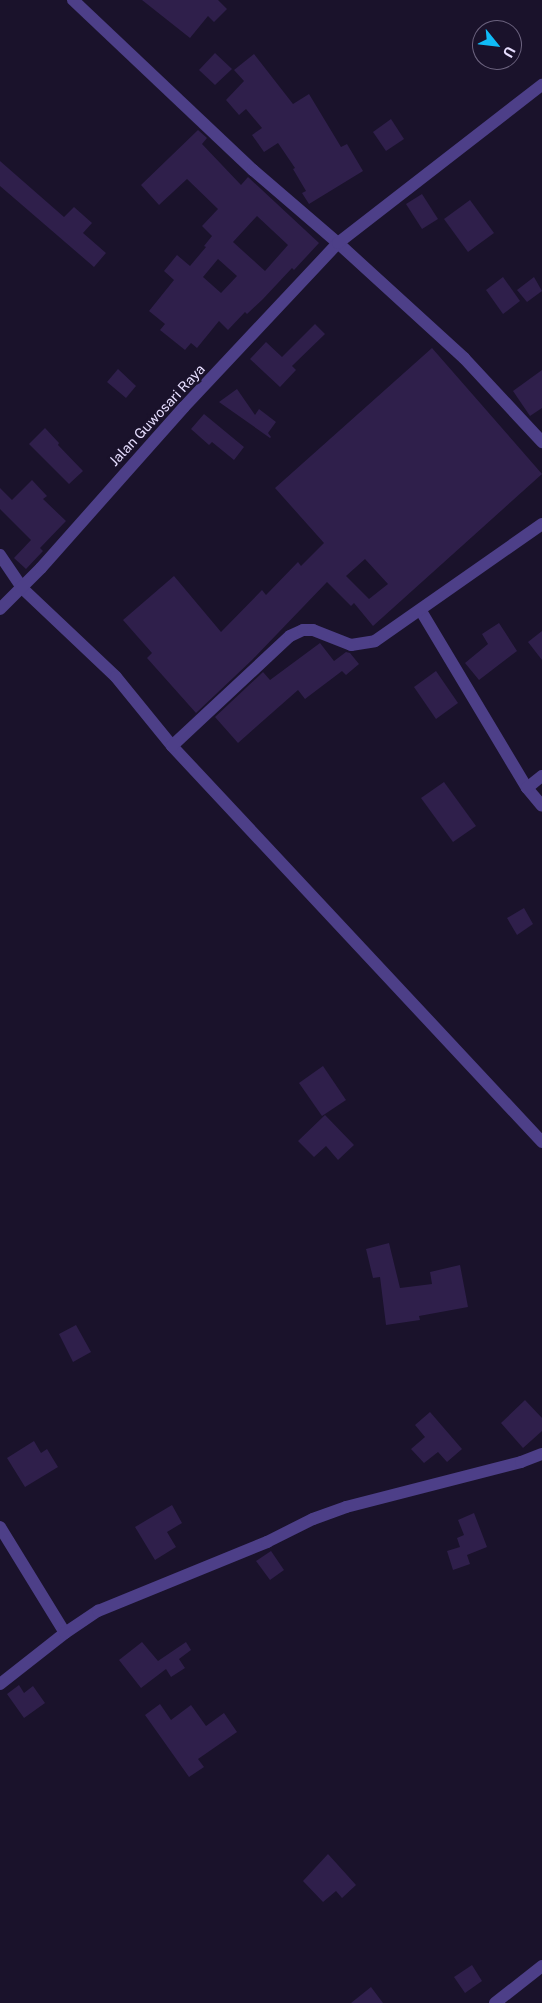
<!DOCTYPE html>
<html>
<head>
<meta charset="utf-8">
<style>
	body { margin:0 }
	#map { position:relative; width:542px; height:2003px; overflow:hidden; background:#1a122b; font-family:"Public Sans",sans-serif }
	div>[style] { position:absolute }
	.building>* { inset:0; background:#2f1f4b }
	.minor>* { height:12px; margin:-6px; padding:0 6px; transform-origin:6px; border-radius:6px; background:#4d3f88 }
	span { translate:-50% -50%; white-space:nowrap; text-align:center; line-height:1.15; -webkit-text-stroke:5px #1a122b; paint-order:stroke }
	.street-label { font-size:14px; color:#e6ddfe }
	.north { position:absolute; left:472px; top:20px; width:50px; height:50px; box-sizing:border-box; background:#1a122b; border:1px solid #6c637f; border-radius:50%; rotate:119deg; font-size:14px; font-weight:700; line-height:20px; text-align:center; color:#e6ddfe }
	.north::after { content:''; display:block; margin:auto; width:18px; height:22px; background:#10bbf7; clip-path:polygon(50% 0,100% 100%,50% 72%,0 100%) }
</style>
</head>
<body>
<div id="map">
	<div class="building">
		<i style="clip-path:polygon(142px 0,218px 0,227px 9px,214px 22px,208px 16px,190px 38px)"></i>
		<i style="clip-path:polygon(215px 53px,232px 69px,215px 85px,199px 70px)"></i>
		<i style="clip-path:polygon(254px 54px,293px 104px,309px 94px,341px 147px,347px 144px,363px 171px,309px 204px,302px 193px,306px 191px,293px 169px,295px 168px,278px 143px,264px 152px,252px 135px,262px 128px,246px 109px,239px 115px,226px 100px,244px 81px,234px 70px)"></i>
		<i style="clip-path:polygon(391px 119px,404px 139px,386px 151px,373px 132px)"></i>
		<i style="clip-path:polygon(evenodd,198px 130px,207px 138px,202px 144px,241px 185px,248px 177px,319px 243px,294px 270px,292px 268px,263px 299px,247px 314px,245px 312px,228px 330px,219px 321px,197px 348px,191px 343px,185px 350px,160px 330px,165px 324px,149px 311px,174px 280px,164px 271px,177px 255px,190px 266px,206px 247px,204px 246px,212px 236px,202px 226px,218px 209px,187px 179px,159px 205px,141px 185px,198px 130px,257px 216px,288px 245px,265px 271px,233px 242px,257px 216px,198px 130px,218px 259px,237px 276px,221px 293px,203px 277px,218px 259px)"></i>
		<i style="clip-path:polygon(0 161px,64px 217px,74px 207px,92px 223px,83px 233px,106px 253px,94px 267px,0 186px)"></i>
		<i style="clip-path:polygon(422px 194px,438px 219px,422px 229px,406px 204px)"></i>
		<i style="clip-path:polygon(470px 200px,494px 233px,468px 252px,444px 219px)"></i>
		<i style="clip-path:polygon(503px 277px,520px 301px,503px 314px,486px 290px)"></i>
		<i style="clip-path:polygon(534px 277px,542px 291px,527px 302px,517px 290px)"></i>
		<i style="clip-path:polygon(315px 324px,325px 334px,292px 366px,296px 370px,280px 387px,250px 359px,266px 342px,282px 357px)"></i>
		<i style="clip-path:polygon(evenodd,432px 348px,542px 474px,373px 626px,354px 603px,351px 606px,327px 582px,252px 660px,196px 713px,147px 658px,152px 653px,123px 620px,174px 576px,221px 632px,262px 590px,266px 595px,298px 562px,301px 566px,324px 543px,275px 488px,432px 348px,365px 559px,388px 584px,369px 599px,346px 576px,365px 559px)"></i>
		<i style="clip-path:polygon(118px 369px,136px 386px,126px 398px,107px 382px)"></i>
		<i style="clip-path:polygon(542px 370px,542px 408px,530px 416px,513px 391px)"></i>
		<i style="clip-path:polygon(237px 389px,255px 415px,259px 409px,276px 422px,268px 433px,271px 437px,270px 438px,219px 402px)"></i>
		<i style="clip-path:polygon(204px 414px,244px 447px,234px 460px,212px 442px,209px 445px,191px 429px)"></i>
		<i style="clip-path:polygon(45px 428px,59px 443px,58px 445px,83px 471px,69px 484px,29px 444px)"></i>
		<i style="clip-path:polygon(32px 480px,47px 496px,43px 499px,66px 521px,40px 548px,43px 551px,26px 569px,14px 558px,31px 540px,0 509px,0 488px,12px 500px)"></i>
		<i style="clip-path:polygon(499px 623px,517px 651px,479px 680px,465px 663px,488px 644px,482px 634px)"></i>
		<i style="clip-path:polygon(542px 631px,542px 660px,528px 642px)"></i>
		<i style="clip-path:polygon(320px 643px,334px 661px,346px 652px,350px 653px,359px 664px,346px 675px,342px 671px,305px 699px,298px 690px,238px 743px,215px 717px,263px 672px,270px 680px)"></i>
		<i style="clip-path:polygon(436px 671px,458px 703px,436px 719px,414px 687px)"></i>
		<i style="clip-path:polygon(444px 782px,476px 826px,453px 842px,421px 798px)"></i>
		<i style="clip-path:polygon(524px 908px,533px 924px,517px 935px,507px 918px)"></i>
		<i style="clip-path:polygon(323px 1066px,346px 1100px,322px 1116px,299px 1083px)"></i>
		<i style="clip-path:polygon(325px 1115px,354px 1145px,338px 1160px,326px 1146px,314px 1157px,298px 1141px)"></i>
		<i style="clip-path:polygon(389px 1243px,400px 1288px,432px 1284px,430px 1272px,460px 1265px,468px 1307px,419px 1316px,420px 1320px,386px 1325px,380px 1277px,373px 1278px,366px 1249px)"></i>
		<i style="clip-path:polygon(76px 1325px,91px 1352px,73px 1362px,59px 1334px)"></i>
		<i style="clip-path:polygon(525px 1400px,542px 1418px,542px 1431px,523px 1448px,501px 1423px)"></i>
		<i style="clip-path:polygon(430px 1412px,462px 1449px,447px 1462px,438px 1452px,424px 1463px,411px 1449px,425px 1437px,415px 1425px)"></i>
		<i style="clip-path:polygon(34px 1441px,41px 1453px,47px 1449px,58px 1467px,25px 1487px,7px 1458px)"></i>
		<i style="clip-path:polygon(172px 1505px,182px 1523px,167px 1532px,176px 1547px,155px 1560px,135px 1527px)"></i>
		<i style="clip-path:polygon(474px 1513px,487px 1547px,467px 1555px,470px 1564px,453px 1570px,447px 1551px,460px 1547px,457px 1538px,464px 1535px,458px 1520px)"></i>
		<i style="clip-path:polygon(271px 1551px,284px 1570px,270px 1580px,256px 1561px)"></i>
		<i style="clip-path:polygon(142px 1642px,158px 1661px,186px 1642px,191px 1650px,179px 1659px,185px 1668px,171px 1677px,166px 1669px,141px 1688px,119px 1660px)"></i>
		<i style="clip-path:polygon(19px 1685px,24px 1693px,33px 1686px,45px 1703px,24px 1718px,7px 1694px)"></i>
		<i style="clip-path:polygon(160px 1704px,171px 1720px,191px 1705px,206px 1726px,224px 1713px,237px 1732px,198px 1759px,204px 1767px,189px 1777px,145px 1715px)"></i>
		<i style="clip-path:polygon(328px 1854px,356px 1885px,342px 1898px,336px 1891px,323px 1902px,303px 1881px)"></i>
		<i style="clip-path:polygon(472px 1965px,482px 1981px,465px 1993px,454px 1977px)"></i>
		<i style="clip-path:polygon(371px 1987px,383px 2003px,351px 2003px)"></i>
	</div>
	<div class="minor">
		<i style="left:73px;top:0;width:248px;rotate:43.4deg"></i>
		<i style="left:253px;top:170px;width:112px;rotate:40.7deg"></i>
		<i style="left:338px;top:243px;width:171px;rotate:42.4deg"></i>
		<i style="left:464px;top:358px;width:115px;rotate:47.1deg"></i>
		<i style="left:0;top:555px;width:40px;rotate:56deg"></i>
		<i style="left:22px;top:588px;width:129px;rotate:43.4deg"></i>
		<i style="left:116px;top:677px;width:89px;rotate:50.9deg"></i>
		<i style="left:172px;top:746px;width:542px;rotate:46.94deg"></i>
		<i style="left:0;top:609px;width:58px;rotate:-45deg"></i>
		<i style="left:41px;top:568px;width:215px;rotate:-48.4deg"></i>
		<i style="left:184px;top:407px;width:225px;rotate:-46.8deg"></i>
		<i style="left:338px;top:243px;width:258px;rotate:-37.8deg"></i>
		<i style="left:421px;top:611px;width:206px;rotate:59.1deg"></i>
		<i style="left:527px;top:788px;width:23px;rotate:50deg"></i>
		<i style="left:172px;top:746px;width:161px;rotate:-43deg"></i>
		<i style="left:290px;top:636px;width:14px;rotate:-25deg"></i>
		<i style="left:303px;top:630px;width:10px"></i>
		<i style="left:313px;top:630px;width:41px;rotate:21.5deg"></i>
		<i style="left:351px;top:645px;width:24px;rotate:-9deg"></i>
		<i style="left:375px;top:641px;width:204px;rotate:-35deg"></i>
		<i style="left:527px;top:788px;width:19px;rotate:-39deg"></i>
		<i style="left:0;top:1527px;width:124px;rotate:58.5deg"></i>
		<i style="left:0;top:1684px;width:83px;rotate:-38.1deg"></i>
		<i style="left:65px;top:1633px;width:40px;rotate:-34deg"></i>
		<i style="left:98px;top:1611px;width:183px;rotate:-22.2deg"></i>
		<i style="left:267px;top:1542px;width:51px;rotate:-26.6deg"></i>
		<i style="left:313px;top:1519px;width:35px;rotate:-20deg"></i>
		<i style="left:346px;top:1507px;width:181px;rotate:-14.4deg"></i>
		<i style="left:521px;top:1462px;width:22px;rotate:-21deg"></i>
		<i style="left:495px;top:2003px;width:60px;rotate:-38.2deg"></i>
	</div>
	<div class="street-label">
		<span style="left:157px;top:415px;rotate:-47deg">Jalan Guwosari Raya</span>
	</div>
	<div class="north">U</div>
</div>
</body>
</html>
